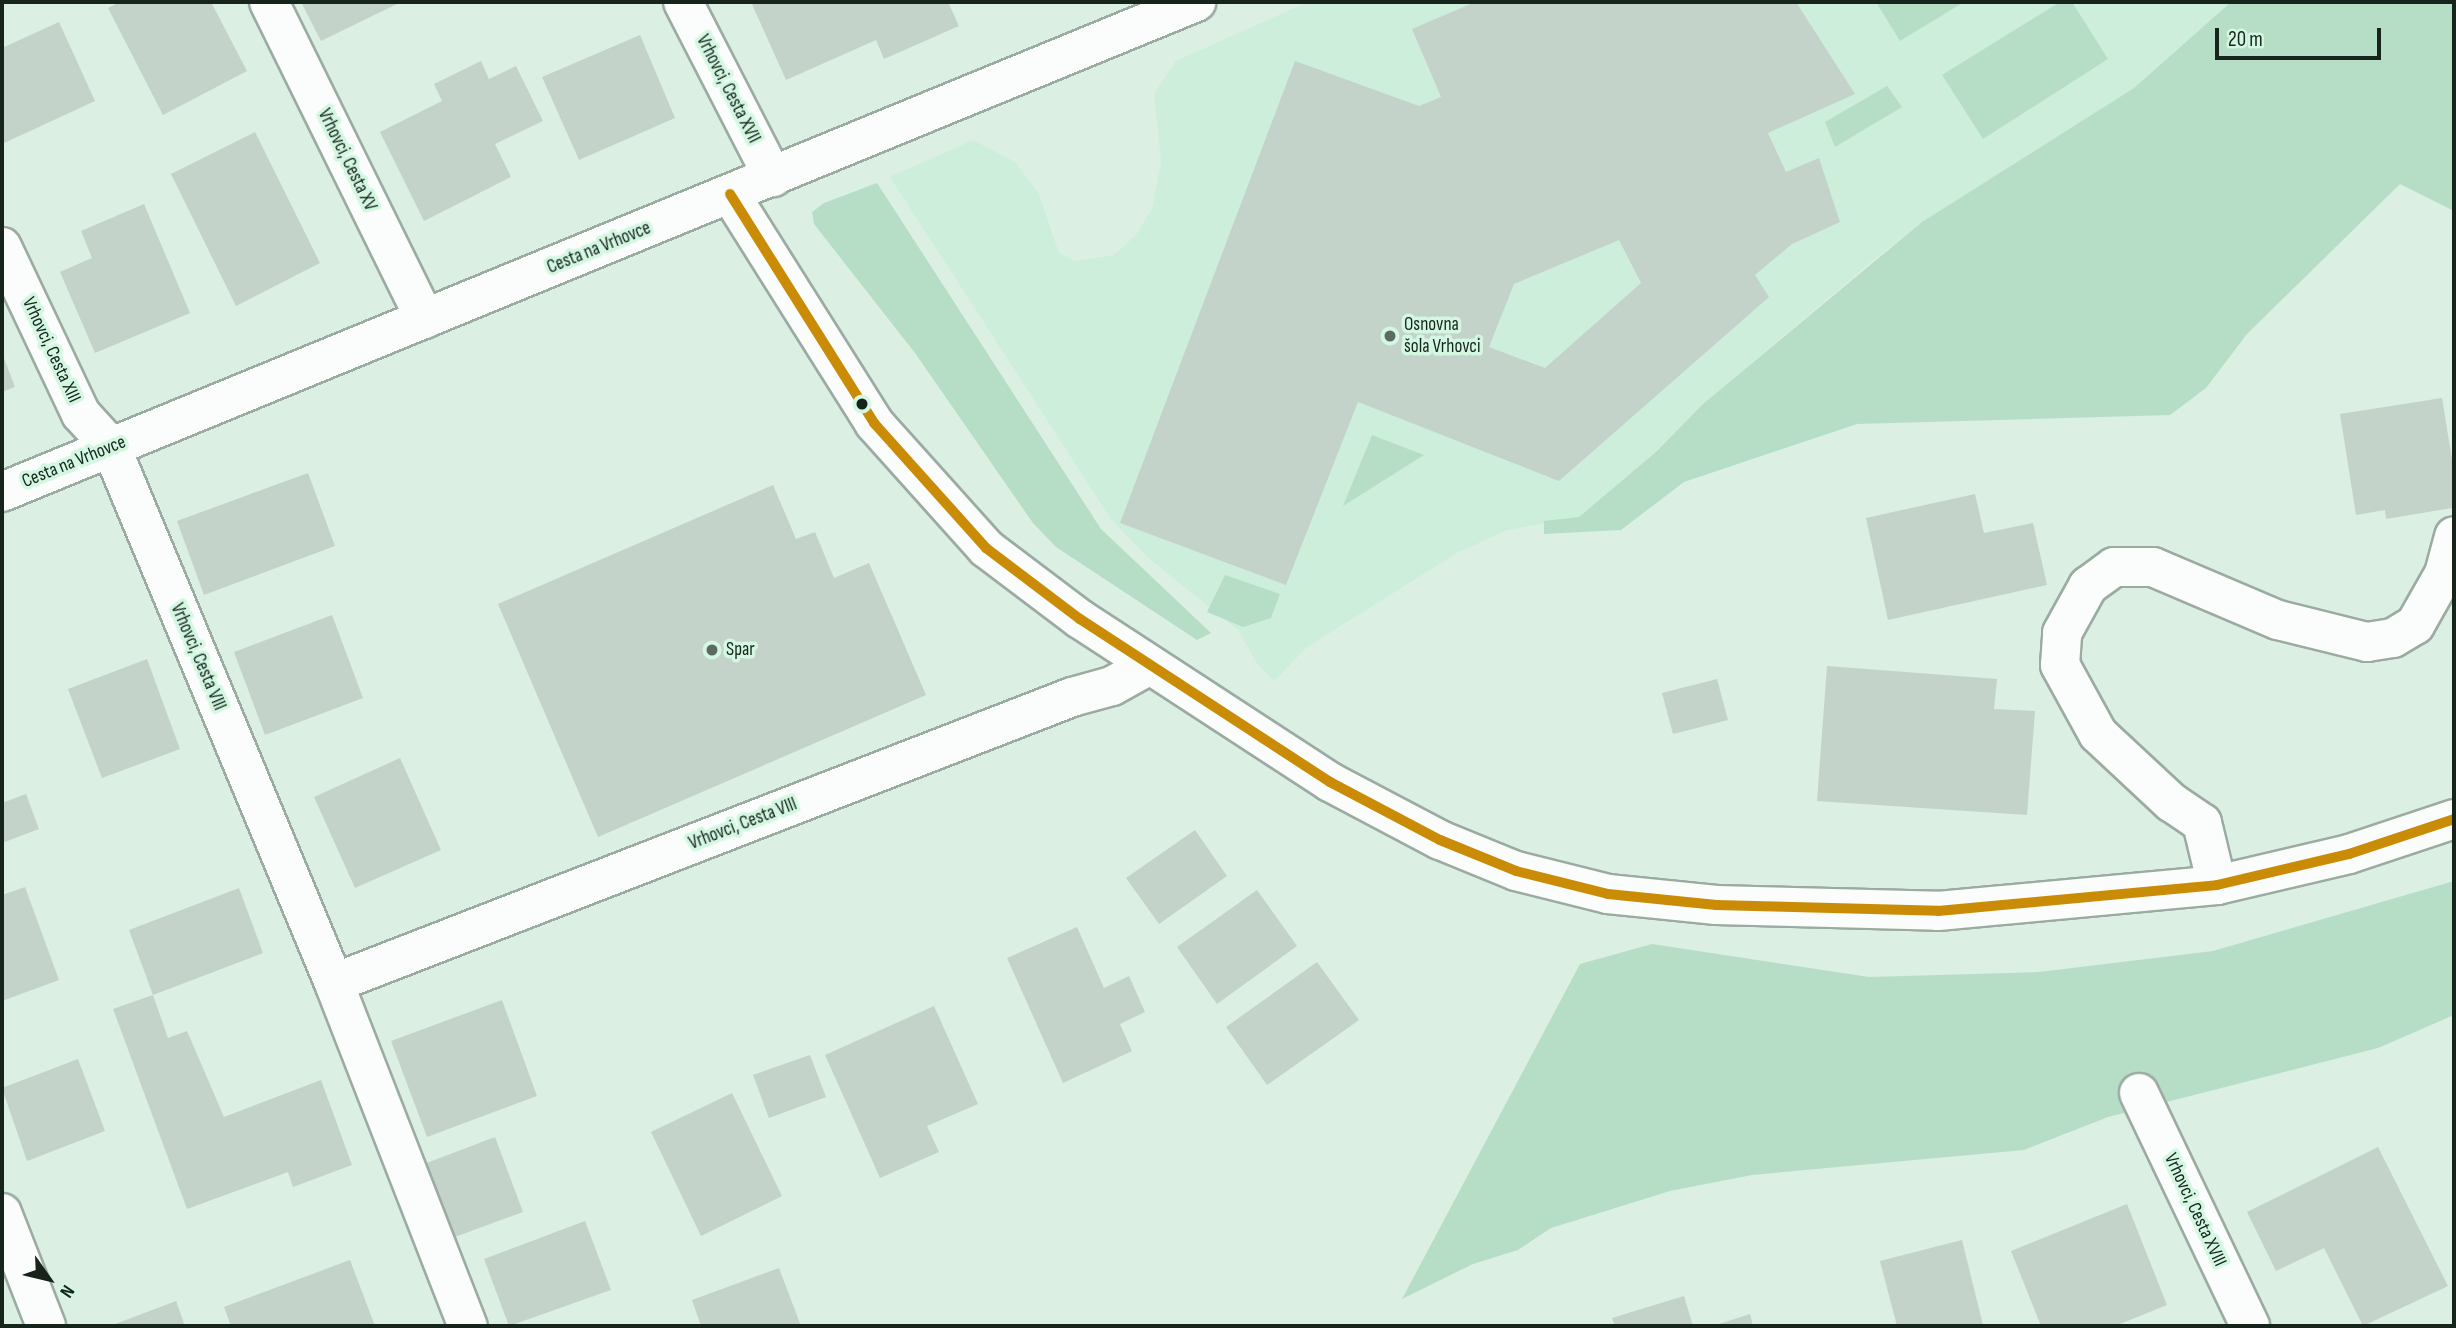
<!DOCTYPE html>
<html>
<head>
<meta charset="utf-8">
<style>
	body { margin:0 }
	#map { position:relative; width:2456px; height:1328px; overflow:hidden; background:#dbefe3; font-family:"Sofia Sans Condensed",sans-serif }
	div>[style] { position:absolute }
	.built>* { inset:0; background:#cdeeda }
	.green>* { inset:0; background:#b6dec6 }
	.building>* { inset:0; background:#c3d3c9 }
	.roads { filter:drop-shadow(2px 0 #9caba2) drop-shadow(-2px 0 #9caba2) drop-shadow(0 2px #9caba2) drop-shadow(0 -2px #9caba2) }
	.minor>* { height:38px; margin:-19px; padding:0 19px; transform-origin:19px; border-radius:19px; background:#fafdfb }
	.bus-1>* { height:10px; margin:-5px; padding:0 5px; transform-origin:5px; border-radius:5px; background:#ca8c06 }
	.dots>* { width:19px; height:19px; translate:-50% -50%; box-sizing:border-box; border:4px solid #d3f7e1; border-radius:50% }
	span { translate:-50% -50%; white-space:nowrap; text-align:center; line-height:1.15; -webkit-text-stroke:7px #d3f7e1; paint-order:stroke }
	.street-label { font-size:19px; color:#16241c }
	.poi-label { font-size:19px; color:#16241c }
	.left { translate:0 -50%; text-align:left }
	.frame { position:absolute; inset:0; border:4px solid #16241c; pointer-events:none }
	.north { position:absolute; left:14px; top:1244px; width:70px; height:70px; -webkit-text-stroke:5px #d3f7e1; paint-order:stroke; rotate:124deg; font-size:19px; font-weight:700; line-height:28px; text-align:center; color:#16241c }
	.north::after { content:''; display:block; margin:auto; width:24px; height:32px; background:#16241c; clip-path:polygon(50% 0,100% 100%,50% 72%,0 100%) }
	.scale { position:absolute; left:2215px; top:28px; width:166px; height:32px; box-sizing:border-box; border:4px solid #16241c; border-top:0; padding-left:9px; font-size:21px; line-height:24px; white-space:nowrap; color:#16241c; -webkit-text-stroke:5px #d3f7e1; paint-order:stroke }
</style>
</head>
<body>
<div id="map">
	<div class="built">
		<i style="clip-path:polygon(1308px 2px,2231px 2px,2134px 88px,1922px 222px,1877px 257px,1703px 404px,1657px 451px,1579px 517px,1507px 530px,1457px 553px,1307px 647px,1274px 681px,1256px 662px,1239px 631px,1145px 555px,1111px 519px,890px 177px,973px 140px,1015px 162px,1039px 194px,1059px 253px,1075px 261px,1114px 255px,1136px 235px,1152px 209px,1161px 162px,1154px 94px,1176px 61px)"></i>
	</div>
	<div class="green">
		<i style="clip-path:polygon(1876px 2px,1964px 2px,1900px 41px)"></i>
		<i style="clip-path:polygon(2060px 2px,2072px 2px,2108px 59px,1983px 139px,1942px 75px)"></i>
		<i style="clip-path:polygon(2231px 2px,2454px 2px,2454px 211px,2400px 184px,2247px 334px,2206px 388px,2170px 415px,1857px 424px,1684px 482px,1621px 530px,1544px 534px,1544px 521px,1579px 517px,1657px 451px,1703px 404px,1922px 222px,2134px 88px)"></i>
		<i style="clip-path:polygon(1887px 86px,1902px 107px,1835px 147px,1825px 122px)"></i>
		<i style="clip-path:polygon(877px 183px,1101px 529px,1211px 633px,1197px 640px,1056px 547px,1033px 523px,915px 353px,814px 224px,812px 212px,824px 203px)"></i>
		<i style="clip-path:polygon(1372px 435px,1424px 455px,1343px 506px)"></i>
		<i style="clip-path:polygon(1225px 575px,1280px 594px,1271px 618px,1243px 627px,1207px 612px)"></i>
		<i style="clip-path:polygon(2454px 881px,2454px 1015px,2378px 1048px,2108px 1117px,2024px 1150px,1752px 1175px,1670px 1191px,1551px 1228px,1518px 1250px,1473px 1264px,1402px 1299px,1580px 964px,1652px 944px,1869px 977px,2039px 972px,2213px 951px)"></i>
	</div>
	<div class="building">
		<i style="clip-path:polygon(120px 2px,211px 2px,247px 71px,163px 115px,108px 8px)"></i>
		<i style="clip-path:polygon(301px 2px,401px 2px,321px 41px)"></i>
		<i style="clip-path:polygon(751px 2px,948px 2px,959px 26px,884px 59px,876px 40px,786px 80px)"></i>
		<i style="clip-path:polygon(evenodd,1475px 2px,1796px 2px,1855px 94px,1768px 133px,1786px 172px,1819px 158px,1840px 222px,1792px 244px,1755px 275px,1769px 297px,1559px 481px,1358px 402px,1286px 585px,1120px 523px,1295px 61px,1419px 106px,1441px 97px,1412px 29px,1475px 2px,1619px 240px,1641px 283px,1545px 368px,1489px 347px,1514px 284px,1619px 240px)"></i>
		<i style="clip-path:polygon(59px 22px,95px 101px,2px 144px,2px 48px)"></i>
		<i style="clip-path:polygon(640px 35px,675px 118px,579px 160px,542px 77px)"></i>
		<i style="clip-path:polygon(481px 61px,489px 79px,516px 66px,543px 121px,495px 144px,511px 177px,424px 221px,380px 132px,442px 101px,434px 84px)"></i>
		<i style="clip-path:polygon(255px 132px,320px 263px,236px 306px,171px 174px)"></i>
		<i style="clip-path:polygon(144px 204px,190px 313px,95px 353px,60px 272px,92px 258px,81px 231px)"></i>
		<i style="clip-path:polygon(2px 353px,15px 387px,2px 392px)"></i>
		<i style="clip-path:polygon(2442px 398px,2454px 472px,2452px 508px,2386px 519px,2385px 510px,2356px 515px,2340px 414px)"></i>
		<i style="clip-path:polygon(308px 473px,335px 546px,204px 595px,177px 521px)"></i>
		<i style="clip-path:polygon(773px 485px,796px 539px,815px 532px,834px 578px,869px 563px,926px 695px,598px 837px,498px 604px)"></i>
		<i style="clip-path:polygon(1975px 494px,1984px 533px,2033px 523px,2047px 585px,1888px 620px,1866px 518px)"></i>
		<i style="clip-path:polygon(332px 615px,363px 698px,265px 735px,234px 652px)"></i>
		<i style="clip-path:polygon(147px 659px,180px 749px,102px 778px,68px 689px)"></i>
		<i style="clip-path:polygon(1827px 666px,1997px 679px,1994px 709px,2035px 711px,2027px 815px,1817px 801px)"></i>
		<i style="clip-path:polygon(1717px 679px,1728px 720px,1673px 734px,1662px 693px)"></i>
		<i style="clip-path:polygon(400px 758px,441px 850px,355px 888px,314px 797px)"></i>
		<i style="clip-path:polygon(26px 794px,39px 829px,2px 843px,2px 803px)"></i>
		<i style="clip-path:polygon(1195px 830px,1227px 876px,1159px 924px,1126px 878px)"></i>
		<i style="clip-path:polygon(25px 887px,59px 980px,2px 1001px,2px 895px)"></i>
		<i style="clip-path:polygon(239px 888px,263px 953px,153px 995px,129px 930px)"></i>
		<i style="clip-path:polygon(1257px 890px,1297px 946px,1217px 1004px,1177px 947px)"></i>
		<i style="clip-path:polygon(1077px 927px,1104px 988px,1129px 976px,1145px 1012px,1120px 1024px,1132px 1051px,1063px 1083px,1007px 958px)"></i>
		<i style="clip-path:polygon(1317px 962px,1359px 1020px,1267px 1085px,1226px 1027px)"></i>
		<i style="clip-path:polygon(153px 995px,168px 1038px,187px 1031px,224px 1117px,321px 1080px,352px 1165px,293px 1187px,288px 1172px,187px 1209px,113px 1009px)"></i>
		<i style="clip-path:polygon(502px 1000px,537px 1096px,427px 1137px,391px 1041px)"></i>
		<i style="clip-path:polygon(934px 1006px,978px 1104px,927px 1126px,939px 1152px,880px 1178px,825px 1055px)"></i>
		<i style="clip-path:polygon(810px 1055px,826px 1097px,769px 1118px,753px 1075px)"></i>
		<i style="clip-path:polygon(78px 1059px,105px 1131px,27px 1161px,2px 1088px)"></i>
		<i style="clip-path:polygon(732px 1093px,782px 1196px,701px 1236px,651px 1132px)"></i>
		<i style="clip-path:polygon(495px 1137px,523px 1212px,452px 1238px,424px 1164px)"></i>
		<i style="clip-path:polygon(2378px 1147px,2448px 1286px,2363px 1326px,2324px 1248px,2276px 1271px,2247px 1212px)"></i>
		<i style="clip-path:polygon(2127px 1204px,2167px 1305px,2115px 1326px,2041px 1326px,2011px 1251px)"></i>
		<i style="clip-path:polygon(585px 1221px,611px 1290px,509px 1326px,484px 1259px)"></i>
		<i style="clip-path:polygon(1962px 1240px,1983px 1325px,1897px 1326px,1880px 1261px)"></i>
		<i style="clip-path:polygon(350px 1260px,375px 1326px,231px 1326px,224px 1307px)"></i>
		<i style="clip-path:polygon(779px 1268px,801px 1326px,701px 1326px,692px 1300px)"></i>
		<i style="clip-path:polygon(1684px 1296px,1693px 1326px,1615px 1326px,1612px 1318px)"></i>
		<i style="clip-path:polygon(176px 1301px,185px 1326px,110px 1326px)"></i>
		<i style="clip-path:polygon(1750px 1314px,1753px 1326px,1713px 1326px)"></i>
	</div>
	<div class="roads">
		<div class="minor">
			<i style="left:269px;top:2px;width:353px;rotate:63.8deg"></i>
			<i style="left:683px;top:2px;width:197px;rotate:62.8deg"></i>
			<i style="left:730px;top:194px;width:271px;rotate:57.8deg"></i>
			<i style="left:874px;top:423px;width:168px;rotate:48.1deg"></i>
			<i style="left:986px;top:548px;width:118px;rotate:37.1deg"></i>
			<i style="left:1080px;top:619px;width:298px;rotate:33.1deg"></i>
			<i style="left:1330px;top:782px;width:124px;rotate:27.8deg"></i>
			<i style="left:1440px;top:840px;width:82px;rotate:22.2deg"></i>
			<i style="left:1516px;top:871px;width:95px;rotate:14deg"></i>
			<i style="left:1608px;top:894px;width:109px;rotate:5.8deg"></i>
			<i style="left:1716px;top:905px;width:222px;rotate:1.5deg"></i>
			<i style="left:1938px;top:911px;width:280px;rotate:-5.3deg"></i>
			<i style="left:2217px;top:885px;width:136px;rotate:-13.2deg"></i>
			<i style="left:2349px;top:854px;width:111px;rotate:-18.4deg"></i>
			<i style="left:2px;top:247px;width:185px;rotate:64.7deg"></i>
			<i style="left:81px;top:414px;width:45px;rotate:47.7deg"></i>
			<i style="left:111px;top:447px;width:581px;rotate:67.41deg"></i>
			<i style="left:334px;top:983px;width:368px;rotate:68.7deg"></i>
			<i style="left:2px;top:492px;width:1291px;rotate:-22.31deg"></i>
			<i style="left:2217px;top:885px;width:64px;rotate:-103.6deg"></i>
			<i style="left:2202px;top:823px;width:36px;rotate:-146deg"></i>
			<i style="left:2172px;top:803px;width:101px;rotate:-137deg"></i>
			<i style="left:2098px;top:734px;width:79px;rotate:-118.8deg"></i>
			<i style="left:2060px;top:665px;width:32px;rotate:-86deg"></i>
			<i style="left:2062px;top:633px;width:54px;rotate:-61deg"></i>
			<i style="left:2088px;top:586px;width:32px;rotate:-36deg"></i>
			<i style="left:2114px;top:567px;width:39px"></i>
			<i style="left:2153px;top:567px;width:136px;rotate:23deg"></i>
			<i style="left:2278px;top:620px;width:92px;rotate:13.9deg"></i>
			<i style="left:2367px;top:642px;width:26px;rotate:-9deg"></i>
			<i style="left:2393px;top:638px;width:26px;rotate:-31deg"></i>
			<i style="left:2415px;top:625px;width:59px;rotate:-60.4deg"></i>
			<i style="left:2444px;top:574px;width:39px;rotate:-75deg"></i>
			<i style="left:334px;top:983px;width:791px;rotate:-21.18deg"></i>
			<i style="left:1072px;top:697px;width:41px;rotate:-15.4deg"></i>
			<i style="left:1112px;top:686px;width:43px;rotate:-28.9deg"></i>
			<i style="left:2139px;top:1093px;width:258px;rotate:64.5deg"></i>
			<i style="left:2px;top:1213px;width:121px;rotate:68.7deg"></i>
		</div>
	</div>
	<div class="bus-1">
		<i style="left:730px;top:194px;width:271px;rotate:57.8deg"></i>
		<i style="left:874px;top:423px;width:168px;rotate:48.1deg"></i>
		<i style="left:986px;top:548px;width:118px;rotate:37.1deg"></i>
		<i style="left:1080px;top:619px;width:298px;rotate:33.1deg"></i>
		<i style="left:1330px;top:782px;width:124px;rotate:27.8deg"></i>
		<i style="left:1440px;top:840px;width:82px;rotate:22.2deg"></i>
		<i style="left:1516px;top:871px;width:95px;rotate:14deg"></i>
		<i style="left:1608px;top:894px;width:109px;rotate:5.8deg"></i>
		<i style="left:1716px;top:905px;width:222px;rotate:1.5deg"></i>
		<i style="left:1938px;top:911px;width:280px;rotate:-5.3deg"></i>
		<i style="left:2217px;top:885px;width:136px;rotate:-13.2deg"></i>
		<i style="left:2349px;top:854px;width:111px;rotate:-18.4deg"></i>
	</div>
	<div class="dots">
		<i style="left:1390px;top:336px;background:#5b6b62"></i>
		<i style="left:862px;top:404px;background:#16241c"></i>
		<i style="left:712px;top:650px;background:#5b6b62"></i>
	</div>
	<div class="street-label">
		<span style="left:728px;top:89px;rotate:63deg">Vrhovci, Cesta XVII</span>
		<span style="left:347px;top:160px;rotate:64deg">Vrhovci, Cesta XV</span>
		<span style="left:599px;top:248px;rotate:-22deg">Cesta na Vrhovce</span>
		<span style="left:51px;top:350px;rotate:65deg">Vrhovci, Cesta XIII</span>
		<span style="left:74px;top:462px;rotate:-22deg">Cesta na Vrhovce</span>
		<span style="left:198px;top:657px;rotate:67deg">Vrhovci, Cesta VIII</span>
		<span style="left:743px;top:824px;rotate:-21deg">Vrhovci, Cesta VIII</span>
		<span style="left:2195px;top:1210px;rotate:65deg">Vrhovci, Cesta XVIII</span>
	</div>
	<div class="poi-label">
		<span class="left" style="left:1404px;top:336px">Osnovna<br>šola Vrhovci</span>
		<span class="left" style="left:726px;top:650px">Spar</span>
	</div>
	<div class="frame"></div>
	<div class="north">N</div>
	<div class="scale">20 m</div>
</div>
</body>
</html>
